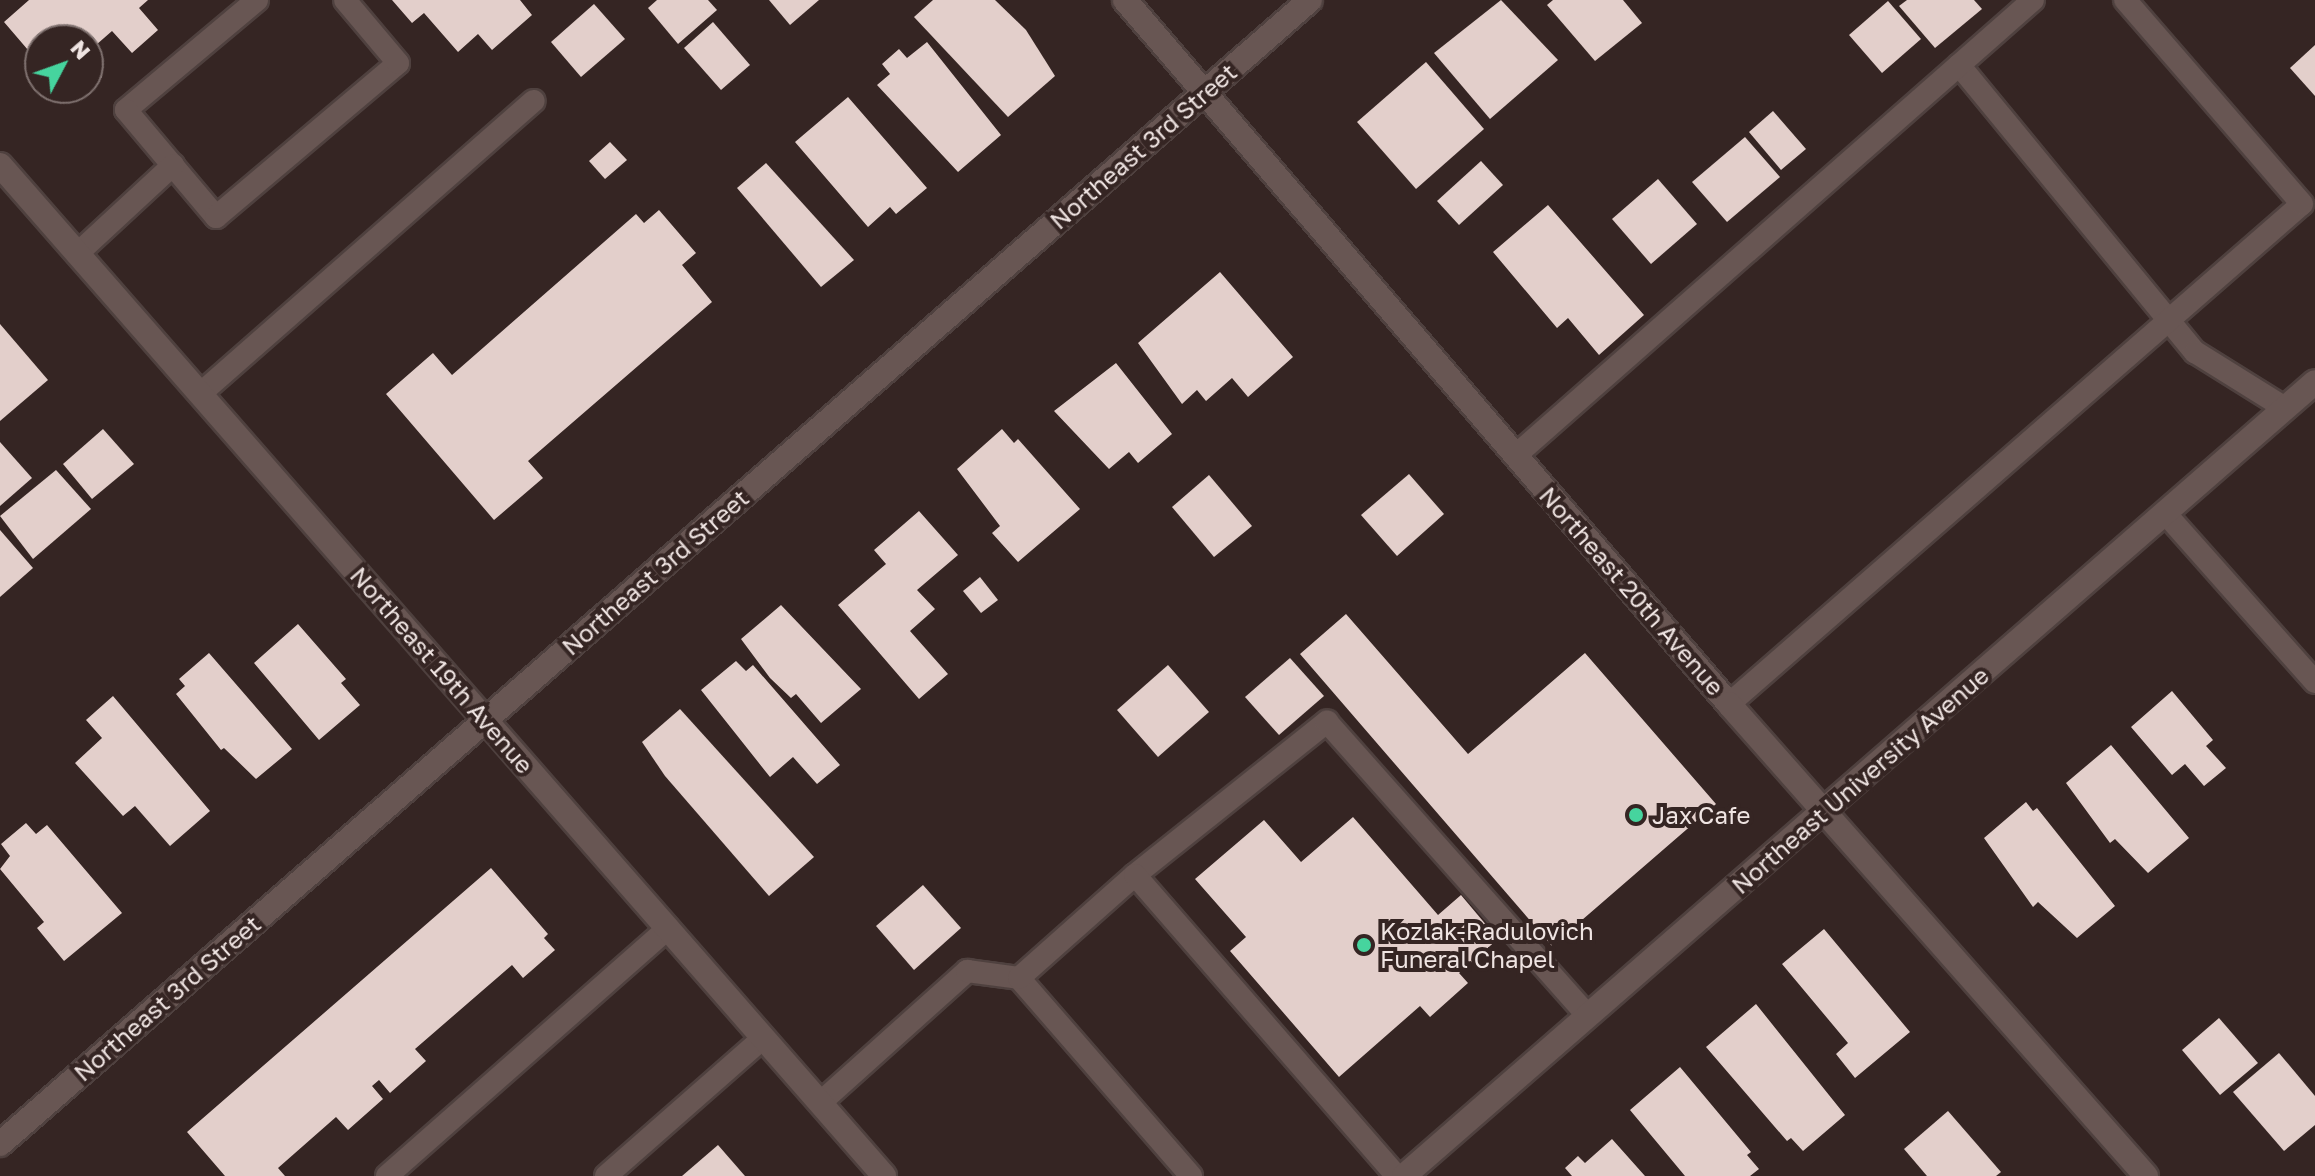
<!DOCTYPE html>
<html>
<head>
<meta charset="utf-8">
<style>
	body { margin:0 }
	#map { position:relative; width:2315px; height:1176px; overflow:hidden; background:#352523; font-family:"Golos Text",sans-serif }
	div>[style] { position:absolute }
	.building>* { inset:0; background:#e3cfcb }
	.roads { filter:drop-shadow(2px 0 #4f413f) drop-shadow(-2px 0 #4f413f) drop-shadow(0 2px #4f413f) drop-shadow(0 -2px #4f413f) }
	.lane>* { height:22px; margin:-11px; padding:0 11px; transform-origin:11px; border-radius:11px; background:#685653 }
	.street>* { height:24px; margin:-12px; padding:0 12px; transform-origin:12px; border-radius:12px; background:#685653 }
	.secondary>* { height:24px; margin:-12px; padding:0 12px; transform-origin:12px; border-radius:12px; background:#685653 }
	.dots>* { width:22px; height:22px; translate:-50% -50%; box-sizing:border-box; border:4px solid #352523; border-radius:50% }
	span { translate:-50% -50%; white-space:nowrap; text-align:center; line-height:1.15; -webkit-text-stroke:8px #352523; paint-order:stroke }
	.street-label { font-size:24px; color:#efe4e2 }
	.poi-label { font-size:24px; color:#efe4e2 }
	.left { translate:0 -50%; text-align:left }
	.north { position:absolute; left:24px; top:24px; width:80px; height:80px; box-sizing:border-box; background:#352523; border:2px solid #7f716f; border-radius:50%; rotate:49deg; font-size:22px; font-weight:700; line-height:32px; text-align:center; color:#efe4e2 }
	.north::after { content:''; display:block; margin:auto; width:28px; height:36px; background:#46d49e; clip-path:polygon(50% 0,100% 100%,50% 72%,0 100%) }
</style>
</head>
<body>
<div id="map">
	<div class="building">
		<i style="clip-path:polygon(29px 0,148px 0,139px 8px,158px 30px,132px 53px,112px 31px,88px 52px,88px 40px,40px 40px,40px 64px,4px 22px)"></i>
		<i style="clip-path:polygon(392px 0,520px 0,532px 15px,492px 50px,478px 34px,458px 52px,424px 13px,412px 23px)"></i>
		<i style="clip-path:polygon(657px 0,708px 0,717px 10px,678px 44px,648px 8px)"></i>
		<i style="clip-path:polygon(769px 0,819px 0,790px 25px)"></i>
		<i style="clip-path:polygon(933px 0,995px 0,1026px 30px,1055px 76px,1008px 117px,914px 17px)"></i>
		<i style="clip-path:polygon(1501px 0,1558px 60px,1490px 119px,1434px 53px)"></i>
		<i style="clip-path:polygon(1553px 0,1623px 0,1642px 23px,1595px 61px,1547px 5px)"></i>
		<i style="clip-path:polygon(1907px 0,1974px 0,1982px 9px,1935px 48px,1899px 6px)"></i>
		<i style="clip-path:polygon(1888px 1px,1921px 39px,1882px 73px,1849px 35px)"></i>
		<i style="clip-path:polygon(594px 4px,625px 39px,581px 77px,551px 42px)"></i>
		<i style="clip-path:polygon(713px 22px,750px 65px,721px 90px,684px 48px)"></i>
		<i style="clip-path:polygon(927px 42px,1001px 135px,958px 172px,877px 85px,890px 74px,882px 64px,899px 49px,907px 58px)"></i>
		<i style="clip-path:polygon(2315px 45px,2315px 96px,2290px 68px)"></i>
		<i style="clip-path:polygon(88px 61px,102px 77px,73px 102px,61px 88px,88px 88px)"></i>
		<i style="clip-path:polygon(1426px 62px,1484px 129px,1416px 189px,1357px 122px)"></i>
		<i style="clip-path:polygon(848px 97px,927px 188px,896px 214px,890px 207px,868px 227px,795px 142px)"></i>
		<i style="clip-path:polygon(1773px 111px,1806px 149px,1781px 170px,1749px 132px)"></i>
		<i style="clip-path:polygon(1745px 137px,1780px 177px,1727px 222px,1692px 182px)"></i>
		<i style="clip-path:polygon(610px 142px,627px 160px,605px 179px,589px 161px)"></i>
		<i style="clip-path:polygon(1481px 161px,1503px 185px,1459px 225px,1437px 201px)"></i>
		<i style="clip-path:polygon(766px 163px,854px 260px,821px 287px,737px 188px)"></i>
		<i style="clip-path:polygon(1658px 179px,1697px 224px,1651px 264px,1612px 219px)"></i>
		<i style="clip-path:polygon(1548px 205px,1644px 315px,1599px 355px,1568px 318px,1557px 328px,1493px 252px)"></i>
		<i style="clip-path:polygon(659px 210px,696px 253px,682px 265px,712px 302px,528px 461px,543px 478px,494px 520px,386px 394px,433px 353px,452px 375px,636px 214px,644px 223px)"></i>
		<i style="clip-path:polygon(1220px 272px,1293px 357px,1248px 397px,1232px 378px,1206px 401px,1197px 390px,1182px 404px,1138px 343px)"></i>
		<i style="clip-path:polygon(0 324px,48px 380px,0 421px)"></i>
		<i style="clip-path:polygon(1116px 363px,1172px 434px,1138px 463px,1129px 452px,1109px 469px,1054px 411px)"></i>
		<i style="clip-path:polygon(103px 429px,134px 464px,92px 499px,63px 464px)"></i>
		<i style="clip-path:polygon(1002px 429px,1014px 443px,1018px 439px,1080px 509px,1018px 562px,992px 533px,1000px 526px,957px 469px)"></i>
		<i style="clip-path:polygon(0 442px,32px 478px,0 506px)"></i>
		<i style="clip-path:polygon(56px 470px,91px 509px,33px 559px,0 516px)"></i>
		<i style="clip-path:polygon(1409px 474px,1444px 514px,1397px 556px,1361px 515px)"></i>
		<i style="clip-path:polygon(1209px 475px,1252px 526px,1214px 557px,1172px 507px)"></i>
		<i style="clip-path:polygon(919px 511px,958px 555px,917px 590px,935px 609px,910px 631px,948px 674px,919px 699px,838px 605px,886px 564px,874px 550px)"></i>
		<i style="clip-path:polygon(0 530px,33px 568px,0 597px)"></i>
		<i style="clip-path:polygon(980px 577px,998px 600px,981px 613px,963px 591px)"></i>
		<i style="clip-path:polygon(781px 605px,861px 689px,821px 723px,796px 694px,791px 698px,770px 678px,741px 639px)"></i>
		<i style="clip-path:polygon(1346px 614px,1468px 754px,1585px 653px,1716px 804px,1552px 946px,1300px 654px)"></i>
		<i style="clip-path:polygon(298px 624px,346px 679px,341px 683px,360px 705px,319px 740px,254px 663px)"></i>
		<i style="clip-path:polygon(209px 653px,292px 749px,256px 779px,224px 748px,221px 750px,176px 694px,185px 686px,179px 679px)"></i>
		<i style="clip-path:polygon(1290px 658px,1324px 696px,1279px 735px,1245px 697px)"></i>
		<i style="clip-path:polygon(736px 661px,746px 671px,753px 665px,840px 765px,817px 784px,793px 757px,770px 777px,701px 690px)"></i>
		<i style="clip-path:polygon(1168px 665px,1209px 712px,1158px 757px,1117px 710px)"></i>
		<i style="clip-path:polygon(2172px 691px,2213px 740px,2206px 746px,2226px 768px,2204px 786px,2185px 764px,2172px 775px,2131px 727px)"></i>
		<i style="clip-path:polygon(113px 696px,210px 811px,170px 846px,135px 806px,123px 816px,75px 763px,102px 738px,86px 720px)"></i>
		<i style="clip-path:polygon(680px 709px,814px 857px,769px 896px,665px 776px,642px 742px)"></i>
		<i style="clip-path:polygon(2111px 745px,2189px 838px,2148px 873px,2115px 839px,2110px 843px,2066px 783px)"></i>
		<i style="clip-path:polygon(2026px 802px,2033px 811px,2037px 808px,2115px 906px,2077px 938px,2038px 902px,2033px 907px,1984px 838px)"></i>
		<i style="clip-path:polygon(1353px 817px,1438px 915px,1461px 895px,1498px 939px,1459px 973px,1468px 983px,1430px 1017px,1420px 1006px,1339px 1077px,1230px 951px,1246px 937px,1195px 879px,1264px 820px,1301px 862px)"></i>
		<i style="clip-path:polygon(26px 823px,36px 834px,47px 825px,122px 913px,64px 961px,37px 928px,44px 922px,0 869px,10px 856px,1px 844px)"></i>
		<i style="clip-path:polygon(491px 868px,548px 934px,544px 938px,555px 950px,523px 978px,512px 965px,415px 1049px,426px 1061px,390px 1093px,379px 1080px,372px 1086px,383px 1099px,348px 1130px,336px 1117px,278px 1168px,285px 1176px,225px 1176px,187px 1132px)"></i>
		<i style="clip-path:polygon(923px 885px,961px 928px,914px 970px,876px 926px)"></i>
		<i style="clip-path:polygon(1824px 929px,1910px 1032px,1855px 1078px,1836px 1054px,1848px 1043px,1782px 964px)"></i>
		<i style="clip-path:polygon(1756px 1004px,1845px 1115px,1803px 1151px,1791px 1138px,1787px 1141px,1706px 1047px)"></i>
		<i style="clip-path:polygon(2219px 1018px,2258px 1063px,2220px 1095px,2182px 1050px)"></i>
		<i style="clip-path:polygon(2279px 1053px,2315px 1096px,2315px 1125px,2284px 1151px,2233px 1092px)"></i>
		<i style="clip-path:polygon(1680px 1067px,1751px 1152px,1747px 1155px,1759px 1169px,1750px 1176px,1685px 1176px,1630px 1110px)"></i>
		<i style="clip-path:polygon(1948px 1111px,2001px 1172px,1996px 1176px,1927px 1176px,1904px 1149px)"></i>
		<i style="clip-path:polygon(1612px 1139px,1645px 1176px,1572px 1176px,1565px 1168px,1578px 1156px,1585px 1163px)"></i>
		<i style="clip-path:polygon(718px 1145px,745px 1176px,682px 1176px)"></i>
	</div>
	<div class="roads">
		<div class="lane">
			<i style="left:257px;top:0;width:171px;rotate:140deg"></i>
			<i style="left:126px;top:110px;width:140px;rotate:49.9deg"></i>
			<i style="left:216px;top:217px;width:238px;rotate:-40.2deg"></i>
			<i style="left:398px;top:63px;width:82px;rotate:-130.1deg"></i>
			<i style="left:1959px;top:65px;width:372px;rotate:50.6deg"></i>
			<i style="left:2195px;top:352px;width:106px;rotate:31.9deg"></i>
			<i style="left:77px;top:254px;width:131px;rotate:-42.8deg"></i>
			<i style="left:200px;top:394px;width:444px;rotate:-41.3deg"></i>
			<i style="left:1515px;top:456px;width:690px;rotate:-41.36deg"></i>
			<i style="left:2165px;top:513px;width:226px;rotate:48.4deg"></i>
			<i style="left:1729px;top:704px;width:760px;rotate:-41.11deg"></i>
			<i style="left:2302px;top:204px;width:270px;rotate:-130.9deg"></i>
			<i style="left:1135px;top:875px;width:246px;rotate:-38.6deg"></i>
			<i style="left:1327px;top:722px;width:393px;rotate:48.4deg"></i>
			<i style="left:820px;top:1103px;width:198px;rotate:-41.9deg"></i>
			<i style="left:967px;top:971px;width:52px;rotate:7.7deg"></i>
			<i style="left:387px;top:1176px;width:375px;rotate:-41.4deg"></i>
			<i style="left:606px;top:1176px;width:209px;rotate:-41.3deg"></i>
			<i style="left:1191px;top:1176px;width:262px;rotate:-131deg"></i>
			<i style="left:1019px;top:978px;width:155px;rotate:-41.6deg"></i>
			<i style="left:1135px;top:875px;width:399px;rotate:49deg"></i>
		</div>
		<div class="street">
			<i style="left:1125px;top:0;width:928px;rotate:49.37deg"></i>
			<i style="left:1729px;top:704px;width:630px;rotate:48.54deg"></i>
			<i style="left:0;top:165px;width:1343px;rotate:48.83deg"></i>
			<i style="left:0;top:1144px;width:1739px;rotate:-41.13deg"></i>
		</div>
		<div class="secondary">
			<i style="left:1404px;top:1176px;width:1208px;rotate:-41.07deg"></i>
		</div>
	</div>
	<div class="dots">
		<i style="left:1636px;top:815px;background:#46d49e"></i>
		<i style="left:1364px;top:945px;background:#46d49e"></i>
	</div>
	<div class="street-label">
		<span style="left:1143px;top:146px;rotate:-41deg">Northeast 3rd Street</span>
		<span style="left:655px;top:572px;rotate:-41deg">Northeast 3rd Street</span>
		<span style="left:1632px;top:591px;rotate:49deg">Northeast 20th Avenue</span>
		<span style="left:442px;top:670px;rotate:49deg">Northeast 19th Avenue</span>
		<span style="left:1860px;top:780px;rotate:-41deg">Northeast University Avenue</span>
		<span style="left:167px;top:998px;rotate:-41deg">Northeast 3rd Street</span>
	</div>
	<div class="poi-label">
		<span class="left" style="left:1652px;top:815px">Jax Cafe</span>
		<span class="left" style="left:1380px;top:945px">Kozlak-Radulovich<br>Funeral Chapel</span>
	</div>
	<div class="north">N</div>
</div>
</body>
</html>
